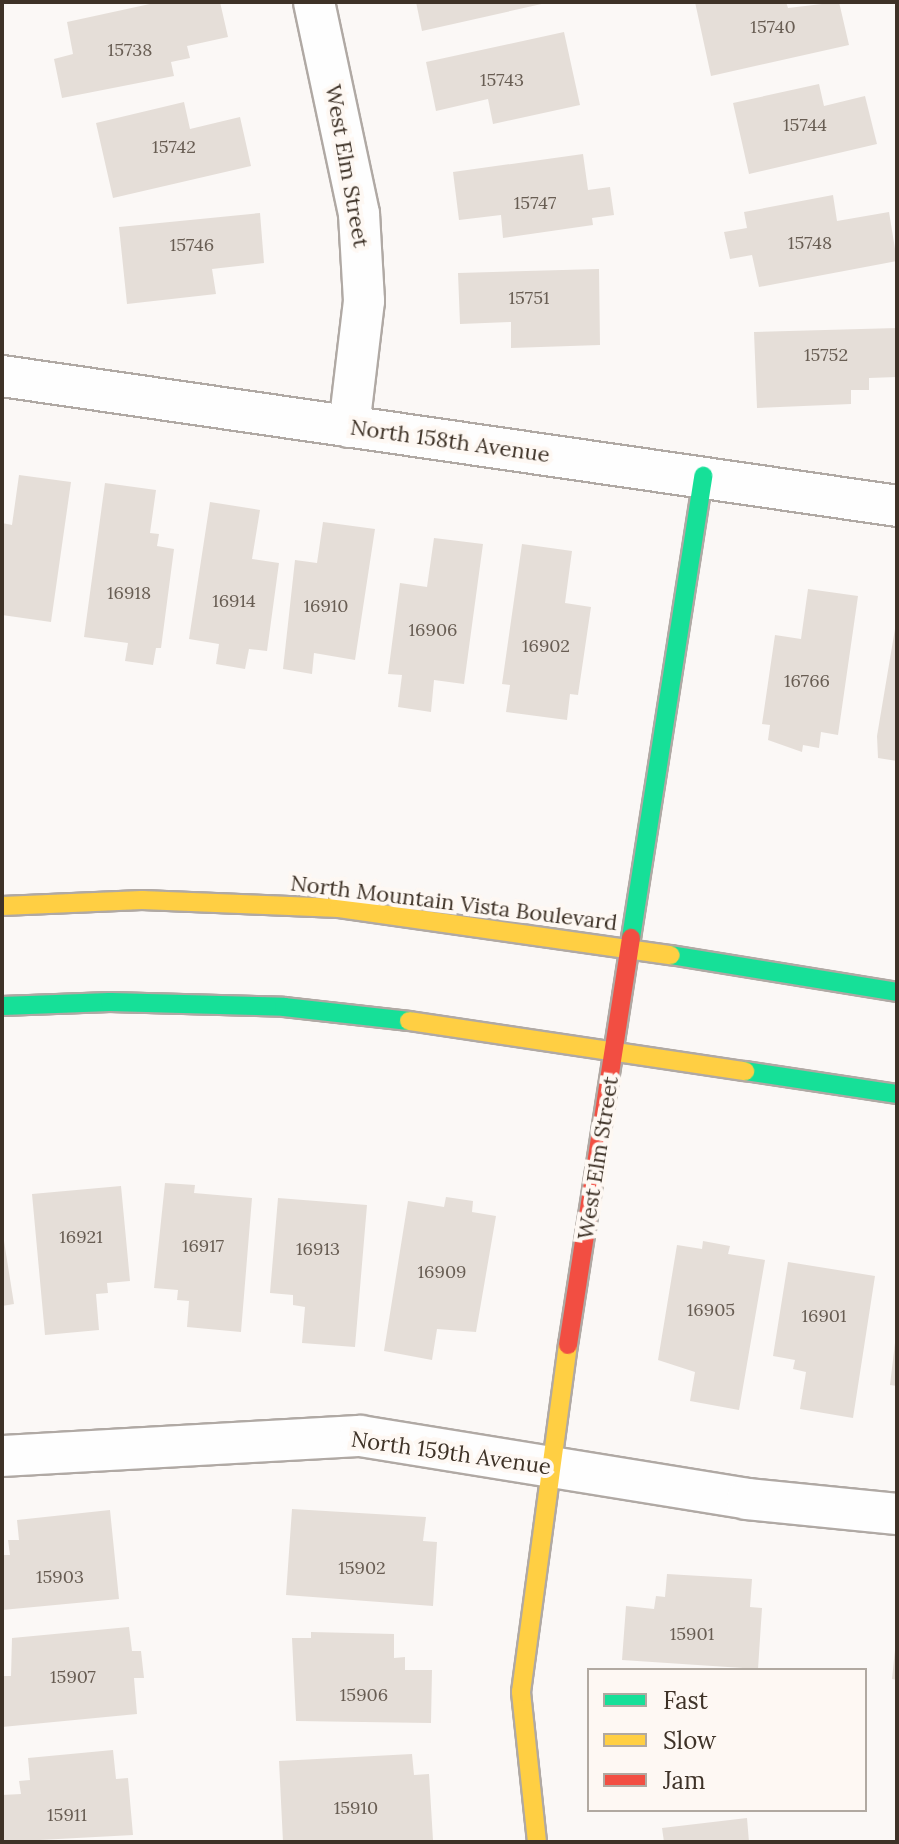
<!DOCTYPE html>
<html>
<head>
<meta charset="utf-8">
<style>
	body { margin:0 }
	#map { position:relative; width:899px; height:1844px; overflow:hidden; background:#fbf8f6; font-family:Lora,serif }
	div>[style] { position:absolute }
	.building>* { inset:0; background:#e5ded8 }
	.roads { filter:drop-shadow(2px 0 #b0a9a4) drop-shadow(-2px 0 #b0a9a4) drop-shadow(0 2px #b0a9a4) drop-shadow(0 -2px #b0a9a4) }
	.street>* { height:40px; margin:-20px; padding:0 20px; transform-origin:20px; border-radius:20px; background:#fefefe }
	.fast>* { height:18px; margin:-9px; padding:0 9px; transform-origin:9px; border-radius:9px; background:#16e098 }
	.slow>* { height:18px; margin:-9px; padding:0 9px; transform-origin:9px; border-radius:9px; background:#ffcf43 }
	.jam>* { height:18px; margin:-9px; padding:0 9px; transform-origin:9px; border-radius:9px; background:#f24e42 }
	span { translate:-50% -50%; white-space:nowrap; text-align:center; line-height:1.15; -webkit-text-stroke:8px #fef8f3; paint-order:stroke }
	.number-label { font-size:18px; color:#685d53 }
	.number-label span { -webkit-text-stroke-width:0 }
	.street-label { font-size:22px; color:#3e3227 }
	.frame { position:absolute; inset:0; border:4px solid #3e3227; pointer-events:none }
	.legend { position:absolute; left:587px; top:1668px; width:280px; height:144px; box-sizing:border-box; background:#fef8f3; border:2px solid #b1a9a1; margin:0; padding:10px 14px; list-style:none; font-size:24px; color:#3e3227 }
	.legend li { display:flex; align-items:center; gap:16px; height:40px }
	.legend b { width:40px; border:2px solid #b1a9a1 }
</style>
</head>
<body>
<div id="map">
	<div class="building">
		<i style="clip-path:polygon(159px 2px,220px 2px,228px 37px,187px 46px,190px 58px,171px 62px,174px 76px,62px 98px,54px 59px,73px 54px,67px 22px)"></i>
		<i style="clip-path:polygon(416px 2px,546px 2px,546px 3px,422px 31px)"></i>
		<i style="clip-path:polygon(695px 2px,786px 2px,788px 8px,839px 2px,849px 45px,711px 76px)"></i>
		<i style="clip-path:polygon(564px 32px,580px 105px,493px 124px,488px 99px,436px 111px,426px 62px)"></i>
		<i style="clip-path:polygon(819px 84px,824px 106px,865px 96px,877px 144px,749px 174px,733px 103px)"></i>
		<i style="clip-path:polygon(184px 102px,190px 129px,240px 117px,251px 166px,113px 198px,96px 123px)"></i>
		<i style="clip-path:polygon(583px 154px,588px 190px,610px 187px,614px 215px,592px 218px,593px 225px,503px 238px,501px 215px,459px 220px,453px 172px)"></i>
		<i style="clip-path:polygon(833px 195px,837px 221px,889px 212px,897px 261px,759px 287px,752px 255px,730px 259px,724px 232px,747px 228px,744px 212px)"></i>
		<i style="clip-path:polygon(260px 213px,264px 263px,212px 269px,216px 294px,127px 304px,119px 227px)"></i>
		<i style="clip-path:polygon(599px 269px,600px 345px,511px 348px,511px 322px,460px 324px,458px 273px)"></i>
		<i style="clip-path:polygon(897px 328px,897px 377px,869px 378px,869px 390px,851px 390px,851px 404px,757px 408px,754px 332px)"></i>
		<i style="clip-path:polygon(19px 475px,71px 482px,51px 622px,2px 615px,2px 523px,12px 525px)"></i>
		<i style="clip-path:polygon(105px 483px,156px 490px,150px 533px,159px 534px,157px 546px,174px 549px,161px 648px,156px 648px,153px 665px,125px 661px,128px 643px,84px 637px)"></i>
		<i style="clip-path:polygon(210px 502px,260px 510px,252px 559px,279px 563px,267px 651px,249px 649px,245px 669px,216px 664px,219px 644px,189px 639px)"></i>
		<i style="clip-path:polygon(323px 522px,375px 529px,355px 660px,314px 653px,312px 674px,283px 669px,295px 560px,317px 563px)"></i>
		<i style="clip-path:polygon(434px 538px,483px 544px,464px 684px,434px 680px,431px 712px,398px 707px,402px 675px,388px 674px,400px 583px,427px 587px)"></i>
		<i style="clip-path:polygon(522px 544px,572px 551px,565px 603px,591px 607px,578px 695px,570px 694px,567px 720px,506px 712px,510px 685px,502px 684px)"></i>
		<i style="clip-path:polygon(808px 589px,858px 596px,838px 735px,821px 732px,819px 748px,803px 745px,802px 752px,768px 740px,770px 725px,762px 724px,775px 635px,801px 639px)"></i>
		<i style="clip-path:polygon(897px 617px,897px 761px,878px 758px,877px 736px)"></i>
		<i style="clip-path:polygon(165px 1183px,195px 1185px,194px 1193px,252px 1198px,241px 1332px,187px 1327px,189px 1301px,177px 1300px,178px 1290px,154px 1288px)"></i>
		<i style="clip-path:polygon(121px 1186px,130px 1281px,107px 1283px,108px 1293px,96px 1294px,99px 1330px,45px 1335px,32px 1194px)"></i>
		<i style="clip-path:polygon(446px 1197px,473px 1201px,472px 1212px,496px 1216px,476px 1332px,437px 1329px,432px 1360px,384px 1351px,408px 1201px,444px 1207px)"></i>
		<i style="clip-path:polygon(278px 1198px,367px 1205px,355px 1347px,302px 1343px,305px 1307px,293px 1305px,293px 1295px,270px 1293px)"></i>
		<i style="clip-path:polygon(4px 1241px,14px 1304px,2px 1306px,2px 1242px)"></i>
		<i style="clip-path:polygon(703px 1241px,730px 1246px,728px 1254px,765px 1260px,739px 1410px,690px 1401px,695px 1372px,658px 1360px,677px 1245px,702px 1249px)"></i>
		<i style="clip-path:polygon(788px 1262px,875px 1276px,853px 1418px,800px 1409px,806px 1372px,793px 1369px,795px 1360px,773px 1356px)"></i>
		<i style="clip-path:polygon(895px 1343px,897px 1343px,897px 1386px,890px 1385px)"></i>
		<i style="clip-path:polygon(292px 1509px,426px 1517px,423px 1541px,437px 1542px,433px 1606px,286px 1595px)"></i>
		<i style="clip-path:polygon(110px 1510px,119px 1599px,2px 1610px,2px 1555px,10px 1555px,8px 1540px,19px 1540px,17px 1520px)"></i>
		<i style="clip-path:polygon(667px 1574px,752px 1579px,750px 1607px,762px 1608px,758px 1669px,622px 1660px,626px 1606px,654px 1609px,656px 1596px,665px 1597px)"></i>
		<i style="clip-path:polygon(129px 1627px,132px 1651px,141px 1651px,144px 1678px,134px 1678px,137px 1714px,2px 1727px,2px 1676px,11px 1676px,12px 1638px)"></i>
		<i style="clip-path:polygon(311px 1632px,394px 1634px,394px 1658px,405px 1657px,405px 1670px,432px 1670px,431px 1723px,296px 1721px,292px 1638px,311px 1638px)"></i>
		<i style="clip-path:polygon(895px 1650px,897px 1650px,897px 1680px,892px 1679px)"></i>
		<i style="clip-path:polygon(113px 1750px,116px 1779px,128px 1778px,133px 1835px,2px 1842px,2px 1795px,21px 1794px,19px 1781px,30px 1780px,28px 1758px)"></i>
		<i style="clip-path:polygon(412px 1754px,414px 1775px,429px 1774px,433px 1840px,283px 1842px,279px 1761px)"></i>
		<i style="clip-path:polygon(747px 1818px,749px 1842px,664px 1842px,662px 1828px)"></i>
	</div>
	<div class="roads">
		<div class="street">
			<i style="left:314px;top:2px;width:217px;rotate:78deg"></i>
			<i style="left:359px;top:214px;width:87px;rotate:86.7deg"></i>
			<i style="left:364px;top:301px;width:127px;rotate:96.8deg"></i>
			<i style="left:2px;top:376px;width:904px;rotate:8.26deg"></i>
			<i style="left:2px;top:1456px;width:359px;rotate:-3.2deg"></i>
			<i style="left:360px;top:1436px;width:392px;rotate:9.2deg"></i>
			<i style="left:747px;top:1499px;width:151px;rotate:5.7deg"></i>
		</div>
		<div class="fast">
			<i style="left:631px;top:938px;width:468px;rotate:-81.1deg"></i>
			<i style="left:671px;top:955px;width:229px;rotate:9.3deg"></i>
			<i style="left:2px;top:1006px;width:108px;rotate:-2.1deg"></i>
			<i style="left:110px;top:1002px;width:174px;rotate:1.6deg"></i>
			<i style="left:284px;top:1007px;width:126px;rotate:6.4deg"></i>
			<i style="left:745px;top:1071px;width:154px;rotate:8.6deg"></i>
		</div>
		<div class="slow">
			<i style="left:2px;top:906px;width:140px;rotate:-2.5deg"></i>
			<i style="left:142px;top:900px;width:197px;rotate:2.3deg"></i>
			<i style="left:339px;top:908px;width:335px;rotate:8.1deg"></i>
			<i style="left:409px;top:1021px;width:340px;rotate:8.5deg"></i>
			<i style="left:537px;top:1842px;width:151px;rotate:-96.1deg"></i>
			<i style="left:521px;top:1692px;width:350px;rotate:-82.3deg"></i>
		</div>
		<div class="jam">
			<i style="left:568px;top:1345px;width:412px;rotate:-81.2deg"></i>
		</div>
	</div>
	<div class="number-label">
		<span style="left:773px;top:27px">15740</span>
		<span style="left:130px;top:50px">15738</span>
		<span style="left:502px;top:80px">15743</span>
		<span style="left:805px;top:125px">15744</span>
		<span style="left:174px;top:147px">15742</span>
		<span style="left:535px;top:203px">15747</span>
		<span style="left:810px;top:243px">15748</span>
		<span style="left:192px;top:245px">15746</span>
		<span style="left:529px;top:298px">15751</span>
		<span style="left:826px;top:355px">15752</span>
		<span style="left:129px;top:593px">16918</span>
		<span style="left:234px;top:601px">16914</span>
		<span style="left:326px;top:606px">16910</span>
		<span style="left:433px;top:630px">16906</span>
		<span style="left:546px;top:646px">16902</span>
		<span style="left:807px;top:681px">16766</span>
		<span style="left:81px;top:1237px">16921</span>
		<span style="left:203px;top:1246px">16917</span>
		<span style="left:318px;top:1249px">16913</span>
		<span style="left:442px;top:1272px">16909</span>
		<span style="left:711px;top:1310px">16905</span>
		<span style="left:824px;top:1316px">16901</span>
		<span style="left:362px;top:1568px">15902</span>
		<span style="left:60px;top:1577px">15903</span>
		<span style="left:692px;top:1634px">15901</span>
		<span style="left:73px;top:1677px">15907</span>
		<span style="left:364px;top:1695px">15906</span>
		<span style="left:356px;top:1808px">15910</span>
		<span style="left:67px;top:1815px">15911</span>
	</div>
	<div class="street-label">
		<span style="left:347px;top:166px;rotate:80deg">West Elm Street</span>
		<span style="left:450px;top:441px;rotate:8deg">North 158th Avenue</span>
		<span style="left:454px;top:903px;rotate:7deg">North Mountain Vista Boulevard</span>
		<span style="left:598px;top:1158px;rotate:-81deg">West Elm Street</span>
		<span style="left:451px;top:1453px;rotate:8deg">North 159th Avenue</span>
	</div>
	<div class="frame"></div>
	<ul class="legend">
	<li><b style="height:10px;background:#16e098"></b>Fast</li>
	<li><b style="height:10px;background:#ffcf43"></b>Slow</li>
	<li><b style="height:10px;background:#f24e42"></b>Jam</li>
	</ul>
</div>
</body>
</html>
